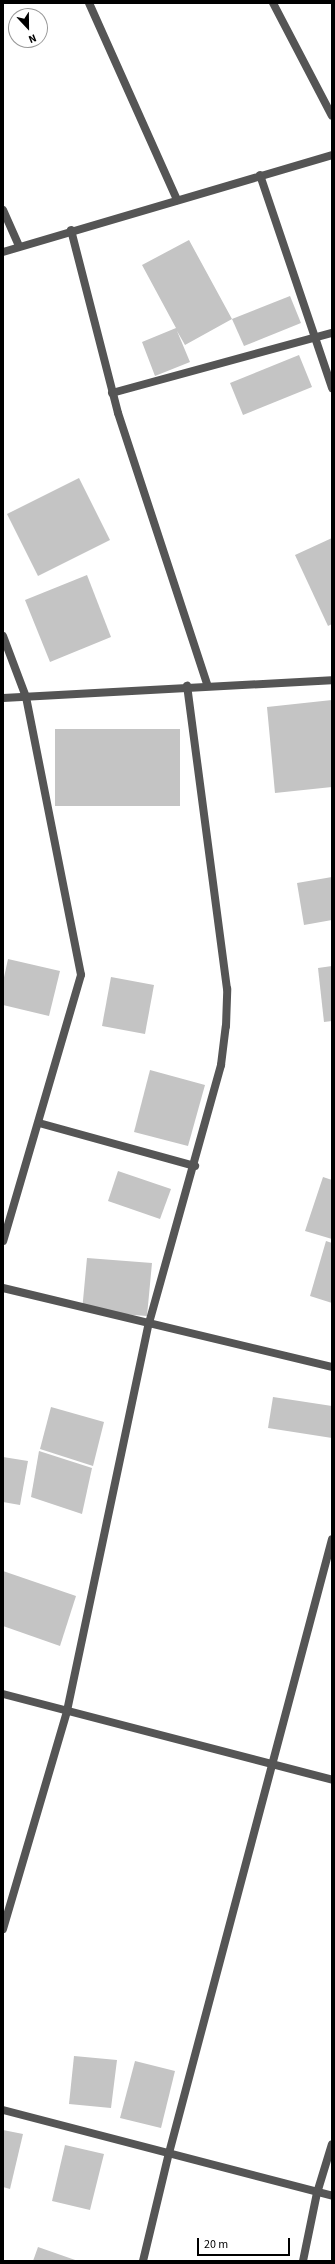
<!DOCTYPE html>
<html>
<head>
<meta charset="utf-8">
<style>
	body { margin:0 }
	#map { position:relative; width:335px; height:2264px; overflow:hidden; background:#fff; font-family:"Source Sans 3",sans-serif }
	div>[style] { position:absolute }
	.building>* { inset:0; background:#c4c4c4 }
	.minor>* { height:8px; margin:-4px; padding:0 4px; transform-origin:4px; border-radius:4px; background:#555 }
	.tertiary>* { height:8px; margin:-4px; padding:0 4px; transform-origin:4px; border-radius:4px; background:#555 }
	span { translate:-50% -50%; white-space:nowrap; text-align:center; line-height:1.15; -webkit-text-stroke:3px #fff; paint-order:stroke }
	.frame { position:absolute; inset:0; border:4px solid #000; pointer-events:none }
	.north { position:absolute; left:8px; top:8px; width:40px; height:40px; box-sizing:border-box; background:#fff; border:1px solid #999; border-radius:50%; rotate:158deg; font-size:11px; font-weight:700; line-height:16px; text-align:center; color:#000 }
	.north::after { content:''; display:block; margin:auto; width:14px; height:18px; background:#000; clip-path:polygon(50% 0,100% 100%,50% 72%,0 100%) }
	.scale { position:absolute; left:197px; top:2238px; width:93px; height:18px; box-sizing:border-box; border:2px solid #000; border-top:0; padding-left:5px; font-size:12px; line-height:14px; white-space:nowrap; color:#000; -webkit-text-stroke:3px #fff; paint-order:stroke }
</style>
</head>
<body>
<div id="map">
	<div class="building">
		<i style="clip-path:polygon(189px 240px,232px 319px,185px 345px,177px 331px,190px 362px,155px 376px,142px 342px,176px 328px,142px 265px)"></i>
		<i style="clip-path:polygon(290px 296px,301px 323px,244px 346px,232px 319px)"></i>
		<i style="clip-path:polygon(299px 355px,312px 387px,243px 415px,230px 383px)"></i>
		<i style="clip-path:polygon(79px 478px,110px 540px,38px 576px,7px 514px)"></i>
		<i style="clip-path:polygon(332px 538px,332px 624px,328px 626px,295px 555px)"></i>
		<i style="clip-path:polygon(87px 575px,111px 637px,50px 662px,25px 600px)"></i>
		<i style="clip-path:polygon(332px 700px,332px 787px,275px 793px,267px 707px)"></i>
		<i style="clip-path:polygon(55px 729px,180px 729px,180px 806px,55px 806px)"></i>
		<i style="clip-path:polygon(332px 877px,332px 920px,304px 925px,297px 883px)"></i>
		<i style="clip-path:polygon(8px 959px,60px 971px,49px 1016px,3px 1005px,3px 982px)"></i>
		<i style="clip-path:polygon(332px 966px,332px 1021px,324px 1022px,318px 968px)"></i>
		<i style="clip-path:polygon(111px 977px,154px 985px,145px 1034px,102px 1026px)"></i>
		<i style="clip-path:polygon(150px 1070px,205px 1085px,188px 1146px,134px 1132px)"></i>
		<i style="clip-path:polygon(118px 1171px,171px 1189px,160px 1219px,108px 1201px)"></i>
		<i style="clip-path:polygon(323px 1177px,332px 1180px,332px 1239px,305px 1231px)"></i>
		<i style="clip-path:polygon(326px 1241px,332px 1243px,332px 1303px,310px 1296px)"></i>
		<i style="clip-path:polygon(87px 1258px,152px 1263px,147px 1316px,82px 1311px)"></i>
		<i style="clip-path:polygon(273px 1397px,332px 1406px,332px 1438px,268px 1428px)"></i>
		<i style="clip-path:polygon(51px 1407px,104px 1422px,93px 1466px,40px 1449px)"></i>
		<i style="clip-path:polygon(39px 1451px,92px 1468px,82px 1514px,31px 1497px)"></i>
		<i style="clip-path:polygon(3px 1457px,28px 1461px,20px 1505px,3px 1502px)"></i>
		<i style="clip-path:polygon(3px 1571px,76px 1596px,60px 1646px,3px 1626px)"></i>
		<i style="clip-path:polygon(74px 2056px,117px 2060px,111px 2108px,69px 2104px)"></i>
		<i style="clip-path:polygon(135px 2061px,175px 2071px,161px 2128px,120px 2118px)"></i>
		<i style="clip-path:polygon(3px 2130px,23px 2134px,10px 2189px,3px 2187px)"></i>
		<i style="clip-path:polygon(65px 2145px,104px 2154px,90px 2210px,52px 2201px)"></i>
		<i style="clip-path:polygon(38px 2247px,78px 2261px,33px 2261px)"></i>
	</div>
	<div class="minor">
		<i style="left:89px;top:3px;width:216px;rotate:65.9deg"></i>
		<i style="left:273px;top:3px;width:127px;rotate:62.4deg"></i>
		<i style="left:260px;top:175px;width:225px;rotate:71.3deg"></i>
		<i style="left:3px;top:210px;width:39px;rotate:66deg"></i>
		<i style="left:71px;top:230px;width:189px;rotate:75.6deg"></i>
		<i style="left:118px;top:413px;width:287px;rotate:71.8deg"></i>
		<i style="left:3px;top:252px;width:343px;rotate:-16.4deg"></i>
		<i style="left:112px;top:393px;width:228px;rotate:-15.3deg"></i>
		<i style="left:3px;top:636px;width:65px;rotate:69.3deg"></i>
		<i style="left:26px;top:697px;width:283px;rotate:78.8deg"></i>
		<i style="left:81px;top:975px;width:277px;rotate:106.3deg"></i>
		<i style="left:39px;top:1123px;width:162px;rotate:15.4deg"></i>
		<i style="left:3px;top:1288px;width:338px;rotate:13.5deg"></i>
		<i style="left:3px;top:1694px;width:340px;rotate:14.6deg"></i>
		<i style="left:3px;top:1929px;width:227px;rotate:-73.6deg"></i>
		<i style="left:67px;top:1711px;width:397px;rotate:-78.1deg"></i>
		<i style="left:149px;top:1323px;width:268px;rotate:-74.4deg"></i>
		<i style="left:221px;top:1065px;width:39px;rotate:-83deg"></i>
		<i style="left:226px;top:1026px;width:37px;rotate:-88deg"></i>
		<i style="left:227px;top:989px;width:306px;rotate:-97.5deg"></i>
		<i style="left:3px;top:2110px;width:340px;rotate:14.6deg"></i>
		<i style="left:143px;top:2261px;width:111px;rotate:-76.5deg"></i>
		<i style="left:169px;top:2153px;width:635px;rotate:-75.13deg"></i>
		<i style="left:303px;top:2261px;width:69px;rotate:-78.4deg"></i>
		<i style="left:317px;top:2193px;width:51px;rotate:-73deg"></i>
	</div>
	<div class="tertiary">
		<i style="left:3px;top:698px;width:329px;rotate:-3.1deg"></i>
	</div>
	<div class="frame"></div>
	<div class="north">N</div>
	<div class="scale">20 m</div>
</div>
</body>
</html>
